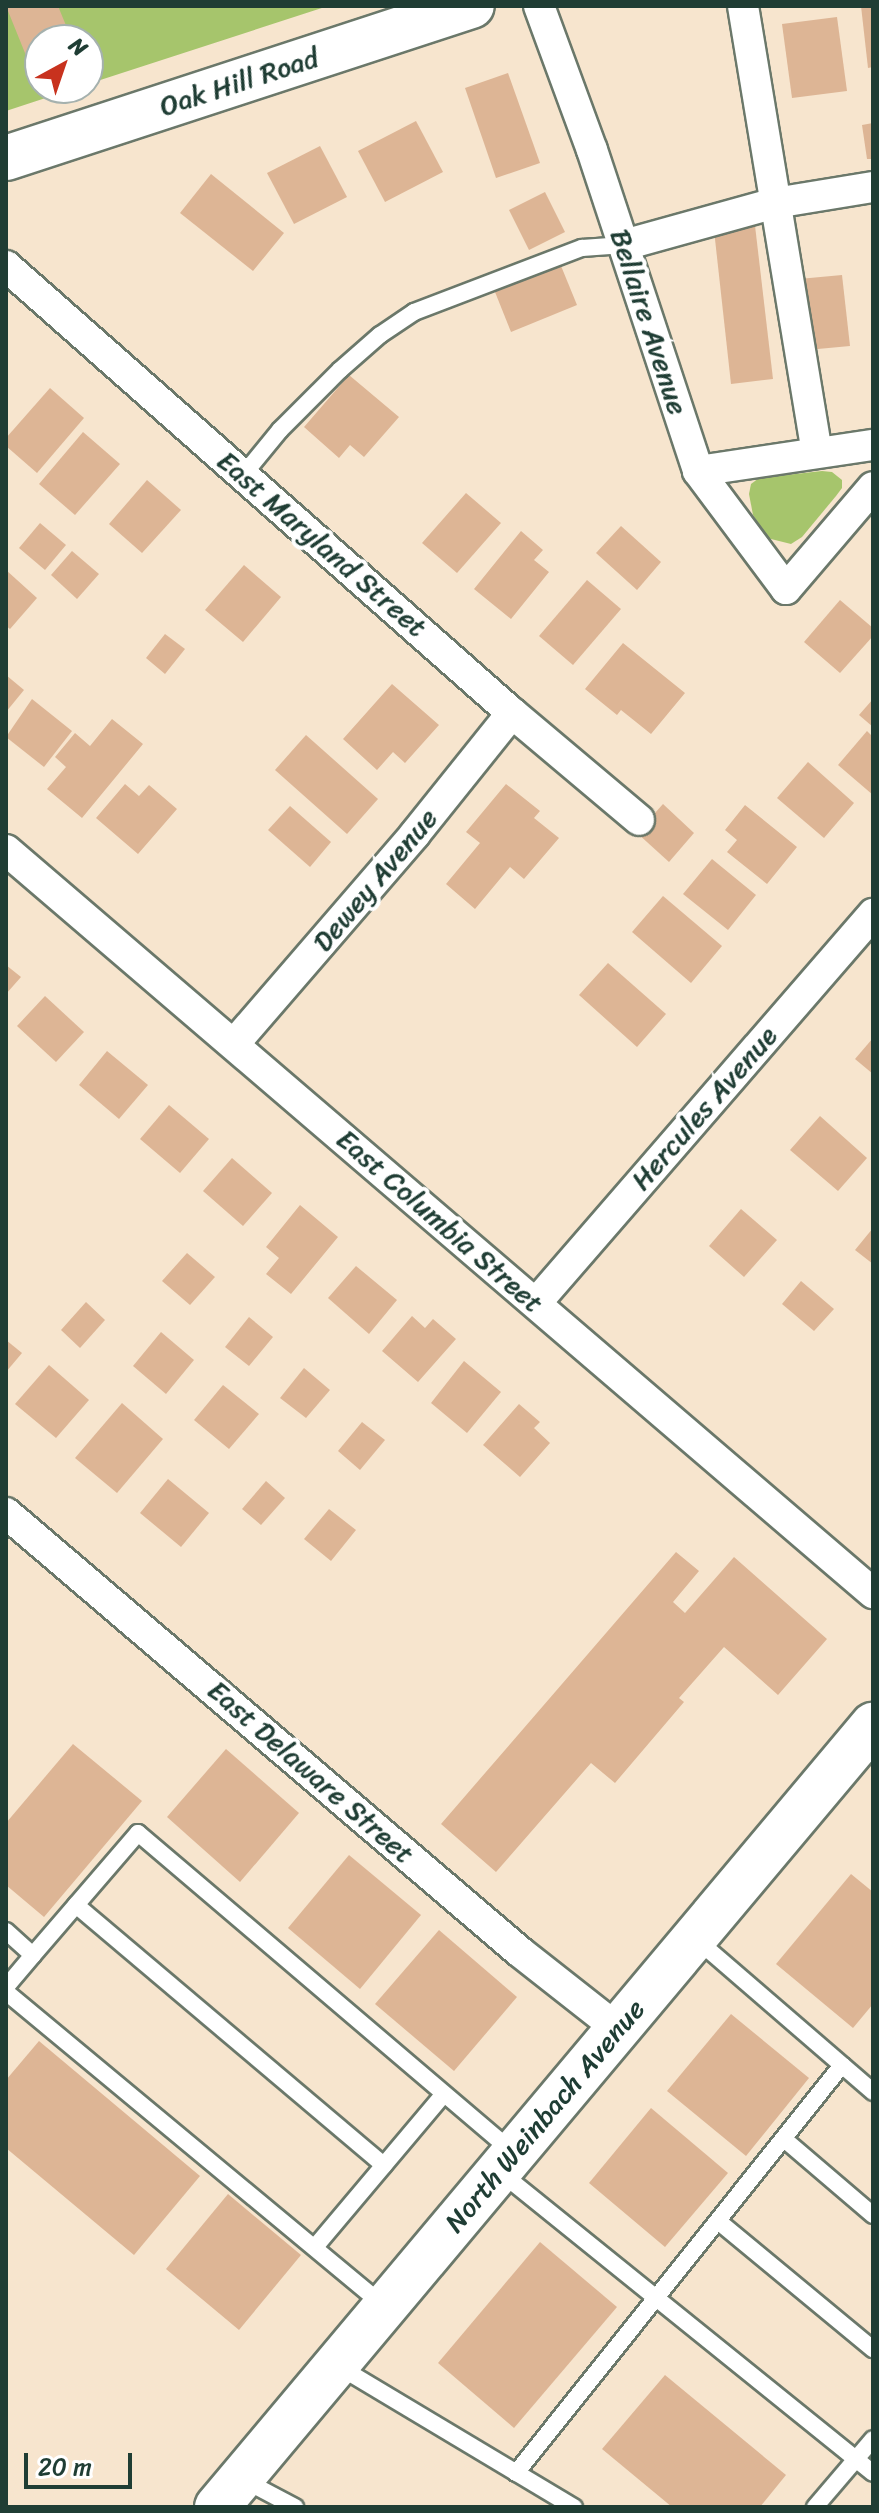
<!DOCTYPE html>
<html>
<head>
<meta charset="utf-8">
<style>
	body { margin:0 }
	#map { position:relative; width:879px; height:2513px; overflow:hidden; background:#f7e5ce; font-family:Sriracha,sans-serif }
	div>[style] { position:absolute }
	.green>* { inset:0; background:#a6c56c }
	.building>* { inset:0; background:#ddb595 }
	.roads { filter:drop-shadow(2px 0 #6b786a) drop-shadow(-2px 0 #6b786a) drop-shadow(0 2px #6b786a) drop-shadow(0 -2px #6b786a) }
	.lane>* { height:16px; margin:-8px; padding:0 8px; transform-origin:8px; border-radius:8px; background:#fff }
	.street>* { height:30px; margin:-15px; padding:0 15px; transform-origin:15px; border-radius:15px; background:#fff }
	.secondary>* { height:44px; margin:-22px; padding:0 22px; transform-origin:22px; border-radius:22px; background:#fff }
	span { translate:-50% -50%; white-space:nowrap; text-align:center; line-height:1.15; -webkit-text-stroke:8px #fff; paint-order:stroke }
	.street-label { font-size:28px; color:#1f3d34 }
	.frame { position:absolute; inset:0; border:8px solid #1f3d34; pointer-events:none }
	.north { position:absolute; left:24px; top:24px; width:80px; height:80px; box-sizing:border-box; background:#fff; border:2px solid #a5b1ae; border-radius:50%; rotate:40deg; font-size:22px; font-weight:700; line-height:32px; text-align:center; color:#1f3d34 }
	.north::after { content:''; display:block; margin:auto; width:28px; height:36px; background:#c8321e; clip-path:polygon(50% 0,100% 100%,50% 72%,0 100%) }
	.scale { position:absolute; left:24px; top:2453px; width:108px; height:36px; box-sizing:border-box; border:4px solid #1f3d34; border-top:0; padding-left:10px; font-size:24px; line-height:28px; white-space:nowrap; color:#1f3d34; -webkit-text-stroke:6px #fff; paint-order:stroke }
</style>
</head>
<body>
<div id="map">
	<div class="green">
		<i style="clip-path:polygon(6px 6px,328px 6px,88px 84px,88px 40px,40px 40px,40px 88px,76px 88px,6px 111px)"></i>
		<i style="clip-path:polygon(822px 471px,832px 472px,842px 480px,842px 488px,836px 496px,802px 537px,791px 544px,767px 538px,753px 515px,749px 494px,751px 484px,759px 478px)"></i>
	</div>
	<div class="building">
		<i style="clip-path:polygon(6px 6px,58px 6px,72px 40px,40px 40px,40px 53px,27px 58px)"></i>
		<i style="clip-path:polygon(861px 6px,873px 6px,873px 67px,868px 68px)"></i>
		<i style="clip-path:polygon(837px 17px,847px 91px,792px 98px,782px 24px)"></i>
		<i style="clip-path:polygon(508px 73px,540px 163px,496px 178px,465px 88px)"></i>
		<i style="clip-path:polygon(416px 121px,443px 172px,385px 202px,358px 151px)"></i>
		<i style="clip-path:polygon(873px 123px,873px 159px,867px 159px,862px 125px)"></i>
		<i style="clip-path:polygon(320px 146px,347px 197px,294px 224px,267px 173px)"></i>
		<i style="clip-path:polygon(211px 174px,284px 233px,253px 271px,180px 213px)"></i>
		<i style="clip-path:polygon(545px 192px,565px 232px,529px 250px,509px 210px)"></i>
		<i style="clip-path:polygon(754px 217px,773px 379px,731px 384px,713px 221px)"></i>
		<i style="clip-path:polygon(559px 261px,577px 305px,511px 332px,493px 287px)"></i>
		<i style="clip-path:polygon(842px 275px,850px 346px,807px 350px,799px 279px)"></i>
		<i style="clip-path:polygon(349px 375px,399px 417px,364px 457px,350px 445px,339px 458px,304px 427px)"></i>
		<i style="clip-path:polygon(50px 388px,84px 418px,37px 473px,6px 446px,6px 438px)"></i>
		<i style="clip-path:polygon(83px 432px,120px 464px,75px 515px,39px 484px)"></i>
		<i style="clip-path:polygon(147px 480px,181px 510px,142px 553px,109px 524px)"></i>
		<i style="clip-path:polygon(466px 493px,501px 523px,457px 573px,422px 543px)"></i>
		<i style="clip-path:polygon(40px 523px,66px 545px,45px 570px,19px 548px)"></i>
		<i style="clip-path:polygon(621px 526px,661px 562px,637px 590px,596px 553px)"></i>
		<i style="clip-path:polygon(521px 531px,543px 550px,534px 560px,549px 572px,511px 619px,474px 589px)"></i>
		<i style="clip-path:polygon(72px 551px,99px 574px,77px 599px,51px 575px)"></i>
		<i style="clip-path:polygon(244px 565px,281px 597px,243px 642px,205px 610px)"></i>
		<i style="clip-path:polygon(6px 570px,37px 598px,10px 629px,6px 626px)"></i>
		<i style="clip-path:polygon(587px 580px,621px 609px,573px 665px,539px 636px)"></i>
		<i style="clip-path:polygon(840px 600px,873px 628px,873px 636px,840px 673px,804px 642px)"></i>
		<i style="clip-path:polygon(165px 634px,185px 649px,165px 674px,146px 658px)"></i>
		<i style="clip-path:polygon(623px 643px,685px 693px,651px 734px,621px 710px,617px 715px,585px 689px)"></i>
		<i style="clip-path:polygon(6px 675px,24px 690px,6px 712px)"></i>
		<i style="clip-path:polygon(392px 684px,439px 725px,405px 763px,393px 752px,377px 770px,343px 739px)"></i>
		<i style="clip-path:polygon(32px 699px,72px 731px,44px 767px,6px 737px)"></i>
		<i style="clip-path:polygon(873px 699px,873px 727px,859px 715px)"></i>
		<i style="clip-path:polygon(112px 719px,143px 744px,82px 818px,47px 789px,66px 767px,55px 757px,75px 733px,90px 746px)"></i>
		<i style="clip-path:polygon(867px 731px,873px 737px,873px 795px,838px 765px)"></i>
		<i style="clip-path:polygon(306px 735px,378px 799px,347px 834px,275px 770px)"></i>
		<i style="clip-path:polygon(808px 762px,854px 803px,824px 838px,777px 798px)"></i>
		<i style="clip-path:polygon(125px 784px,139px 796px,149px 785px,177px 809px,138px 854px,96px 818px)"></i>
		<i style="clip-path:polygon(506px 784px,540px 811px,534px 818px,559px 838px,524px 879px,510px 867px,475px 909px,446px 884px,480px 843px,466px 832px)"></i>
		<i style="clip-path:polygon(663px 804px,694px 833px,669px 862px,637px 833px)"></i>
		<i style="clip-path:polygon(745px 805px,797px 847px,767px 884px,727px 852px,737px 840px,725px 830px)"></i>
		<i style="clip-path:polygon(290px 806px,331px 842px,310px 867px,268px 830px)"></i>
		<i style="clip-path:polygon(712px 859px,756px 895px,728px 930px,683px 894px)"></i>
		<i style="clip-path:polygon(663px 896px,722px 946px,691px 983px,632px 932px)"></i>
		<i style="clip-path:polygon(608px 963px,666px 1014px,637px 1047px,579px 995px)"></i>
		<i style="clip-path:polygon(6px 965px,21px 977px,6px 994px)"></i>
		<i style="clip-path:polygon(45px 996px,84px 1032px,56px 1062px,17px 1026px)"></i>
		<i style="clip-path:polygon(873px 1038px,873px 1074px,855px 1059px)"></i>
		<i style="clip-path:polygon(107px 1051px,148px 1085px,119px 1119px,79px 1085px)"></i>
		<i style="clip-path:polygon(169px 1105px,209px 1139px,180px 1173px,140px 1139px)"></i>
		<i style="clip-path:polygon(820px 1116px,867px 1158px,838px 1191px,790px 1150px)"></i>
		<i style="clip-path:polygon(232px 1158px,272px 1193px,243px 1226px,203px 1191px)"></i>
		<i style="clip-path:polygon(300px 1205px,338px 1237px,291px 1294px,266px 1274px,279px 1258px,266px 1247px)"></i>
		<i style="clip-path:polygon(741px 1209px,777px 1240px,744px 1277px,709px 1246px)"></i>
		<i style="clip-path:polygon(873px 1228px,873px 1264px,855px 1250px)"></i>
		<i style="clip-path:polygon(187px 1253px,215px 1277px,190px 1305px,162px 1281px)"></i>
		<i style="clip-path:polygon(356px 1266px,397px 1300px,369px 1334px,328px 1298px)"></i>
		<i style="clip-path:polygon(801px 1281px,834px 1309px,814px 1331px,782px 1304px)"></i>
		<i style="clip-path:polygon(86px 1302px,105px 1320px,80px 1348px,61px 1330px)"></i>
		<i style="clip-path:polygon(412px 1316px,425px 1328px,433px 1319px,456px 1339px,418px 1382px,382px 1351px)"></i>
		<i style="clip-path:polygon(249px 1317px,273px 1337px,249px 1366px,225px 1347px)"></i>
		<i style="clip-path:polygon(161px 1332px,194px 1360px,166px 1394px,133px 1366px)"></i>
		<i style="clip-path:polygon(6px 1340px,22px 1353px,6px 1372px)"></i>
		<i style="clip-path:polygon(464px 1361px,501px 1392px,467px 1433px,431px 1403px)"></i>
		<i style="clip-path:polygon(49px 1365px,89px 1400px,56px 1438px,15px 1404px)"></i>
		<i style="clip-path:polygon(304px 1368px,330px 1390px,306px 1418px,280px 1398px)"></i>
		<i style="clip-path:polygon(223px 1385px,259px 1414px,229px 1449px,194px 1420px)"></i>
		<i style="clip-path:polygon(122px 1403px,163px 1439px,117px 1493px,75px 1458px)"></i>
		<i style="clip-path:polygon(519px 1404px,540px 1422px,534px 1428px,550px 1443px,520px 1477px,483px 1445px)"></i>
		<i style="clip-path:polygon(362px 1422px,385px 1440px,360px 1470px,338px 1451px)"></i>
		<i style="clip-path:polygon(168px 1479px,209px 1513px,181px 1547px,140px 1513px)"></i>
		<i style="clip-path:polygon(266px 1481px,285px 1498px,261px 1525px,242px 1509px)"></i>
		<i style="clip-path:polygon(329px 1509px,356px 1530px,331px 1561px,304px 1539px)"></i>
		<i style="clip-path:polygon(676px 1552px,699px 1571px,673px 1602px,685px 1613px,734px 1557px,827px 1639px,778px 1695px,724px 1647px,679px 1698px,684px 1702px,615px 1783px,591px 1763px,496px 1872px,441px 1824px)"></i>
		<i style="clip-path:polygon(73px 1744px,142px 1801px,44px 1917px,6px 1885px,6px 1823px)"></i>
		<i style="clip-path:polygon(226px 1749px,299px 1813px,240px 1882px,167px 1817px)"></i>
		<i style="clip-path:polygon(349px 1855px,421px 1915px,360px 1989px,288px 1928px)"></i>
		<i style="clip-path:polygon(851px 1874px,873px 1892px,873px 2004px,853px 2028px,776px 1964px)"></i>
		<i style="clip-path:polygon(439px 1930px,517px 1997px,454px 2071px,375px 2004px)"></i>
		<i style="clip-path:polygon(731px 2014px,809px 2078px,746px 2156px,667px 2091px)"></i>
		<i style="clip-path:polygon(39px 2041px,200px 2176px,134px 2255px,6px 2148px,6px 2080px)"></i>
		<i style="clip-path:polygon(651px 2108px,728px 2173px,665px 2247px,589px 2183px)"></i>
		<i style="clip-path:polygon(228px 2194px,301px 2255px,239px 2330px,166px 2269px)"></i>
		<i style="clip-path:polygon(540px 2242px,617px 2307px,514px 2428px,438px 2363px)"></i>
		<i style="clip-path:polygon(665px 2375px,786px 2475px,760px 2507px,672px 2507px,602px 2449px)"></i>
	</div>
	<div class="roads">
		<div class="lane">
			<i style="left:244px;top:474px;width:57px;rotate:-50.7deg"></i>
			<i style="left:280px;top:430px;width:85px;rotate:-45deg"></i>
			<i style="left:340px;top:370px;width:53px;rotate:-41.2deg"></i>
			<i style="left:380px;top:335px;width:41px;rotate:-34.1deg"></i>
			<i style="left:414px;top:312px;width:180px;rotate:-20.9deg"></i>
			<i style="left:582px;top:248px;width:42px;rotate:-4.1deg"></i>
			<i style="left:76px;top:1905px;width:403px;rotate:40.2deg"></i>
			<i style="left:6px;top:1931px;width:36px;rotate:42deg"></i>
			<i style="left:33px;top:1955px;width:42px;rotate:130.2deg"></i>
			<i style="left:696px;top:1939px;width:234px;rotate:40.8deg"></i>
			<i style="left:33px;top:1955px;width:161px;rotate:-49.3deg"></i>
			<i style="left:138px;top:1833px;width:494px;rotate:40.4deg"></i>
			<i style="left:6px;top:1992px;width:491px;rotate:39.7deg"></i>
			<i style="left:784px;top:2139px;width:117px;rotate:40.5deg"></i>
			<i style="left:500px;top:2172px;width:479px;rotate:38.9deg"></i>
			<i style="left:718px;top:2221px;width:201px;rotate:39.6deg"></i>
			<i style="left:315px;top:2247px;width:200px;rotate:-49.9deg"></i>
			<i style="left:338px;top:2366px;width:275px;rotate:30.9deg"></i>
			<i style="left:516px;top:2473px;width:522px;rotate:-51.37deg"></i>
			<i style="left:242px;top:2479px;width:60px;rotate:27.8deg"></i>
			<i style="left:815px;top:2507px;width:89px;rotate:-49.5deg"></i>
		</div>
		<div class="street">
			<i style="left:539px;top:6px;width:153px;rotate:69.8deg"></i>
			<i style="left:592px;top:150px;width:338px;rotate:71.7deg"></i>
			<i style="left:698px;top:471px;width:177px;rotate:-8.5deg"></i>
			<i style="left:743px;top:6px;width:451px;rotate:80.6deg"></i>
			<i style="left:624px;top:245px;width:157px;rotate:-15.5deg"></i>
			<i style="left:775px;top:203px;width:99px;rotate:-9.3deg"></i>
			<i style="left:6px;top:266px;width:675px;rotate:41.46deg"></i>
			<i style="left:512px;top:713px;width:166px;rotate:40.1deg"></i>
			<i style="left:698px;top:471px;width:147px;rotate:53.3deg"></i>
			<i style="left:786px;top:589px;width:134px;rotate:-49.5deg"></i>
			<i style="left:6px;top:850px;width:1142px;rotate:40.6deg"></i>
			<i style="left:234px;top:1044px;width:277px;rotate:-49.2deg"></i>
			<i style="left:415px;top:834px;width:155px;rotate:-51.3deg"></i>
			<i style="left:536px;top:1303px;width:515px;rotate:-49.1deg"></i>
			<i style="left:6px;top:1513px;width:676px;rotate:40.5deg"></i>
			<i style="left:520px;top:1952px;width:125px;rotate:38.2deg"></i>
		</div>
		<div class="secondary">
			<i style="left:6px;top:158px;width:490px;rotate:-18.1deg"></i>
			<i style="left:217px;top:2507px;width:1021px;rotate:-50.01deg"></i>
		</div>
	</div>
	<div class="street-label">
		<span style="left:239px;top:82px;rotate:-18deg">Oak Hill Road</span>
		<span style="left:649px;top:322px;rotate:72deg">Bellaire Avenue</span>
		<span style="left:322px;top:544px;rotate:41deg">East Maryland Street</span>
		<span style="left:375px;top:880px;rotate:-50deg">Dewey Avenue</span>
		<span style="left:704px;top:1108px;rotate:-49deg">Hercules Avenue</span>
		<span style="left:440px;top:1221px;rotate:41deg">East Columbia Street</span>
		<span style="left:311px;top:1772px;rotate:41deg">East Delaware Street</span>
		<span style="left:545px;top:2116px;rotate:-50deg">North Weinbach Avenue</span>
	</div>
	<div class="frame"></div>
	<div class="north">N</div>
	<div class="scale">20 m</div>
</div>
</body>
</html>
